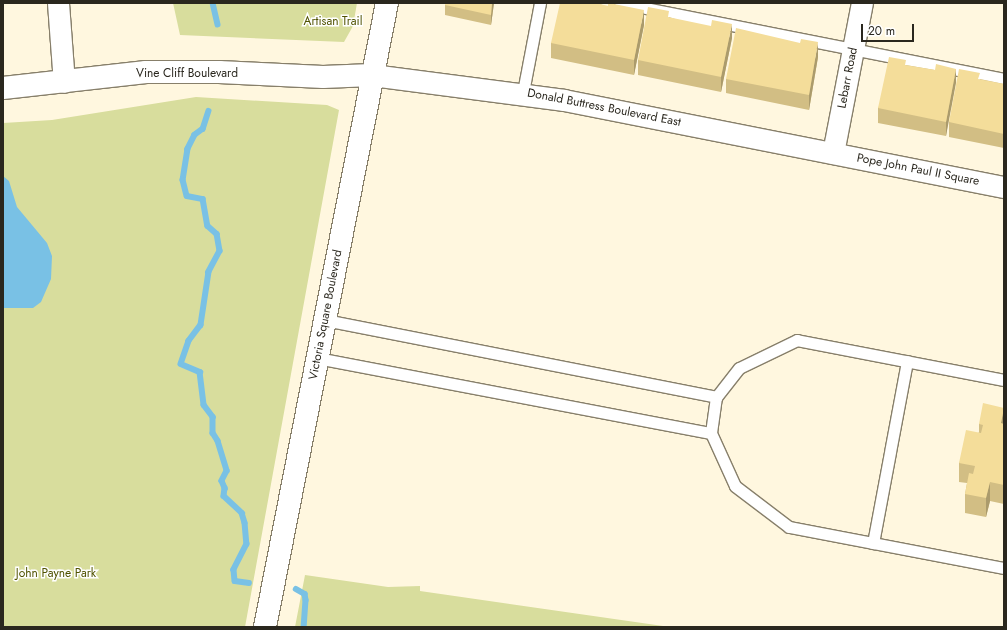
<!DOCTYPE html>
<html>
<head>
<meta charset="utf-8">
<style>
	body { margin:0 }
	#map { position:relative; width:1007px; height:630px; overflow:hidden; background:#fff7df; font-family:Jost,sans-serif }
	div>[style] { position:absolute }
	.green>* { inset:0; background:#d8dd9d }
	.water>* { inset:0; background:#79c1e5 }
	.stream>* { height:5.5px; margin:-2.75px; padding:0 2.75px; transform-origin:2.75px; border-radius:2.75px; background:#79c1e5 }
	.roads { filter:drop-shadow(1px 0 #877f6a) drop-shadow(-1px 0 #877f6a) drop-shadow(0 1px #877f6a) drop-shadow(0 -1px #877f6a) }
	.service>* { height:11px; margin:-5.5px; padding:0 5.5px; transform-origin:5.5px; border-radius:5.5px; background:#fff }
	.minor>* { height:21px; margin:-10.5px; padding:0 10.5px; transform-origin:10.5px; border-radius:10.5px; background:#fff }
	.tertiary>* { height:22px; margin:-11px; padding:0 11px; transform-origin:11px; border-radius:11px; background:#fff }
	.wall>* { inset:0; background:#d2be84 }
	.shaded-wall>* { inset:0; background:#ab9b6c }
	.building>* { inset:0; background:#f4dd9a }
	span { translate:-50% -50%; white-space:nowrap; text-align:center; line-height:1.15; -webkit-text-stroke:3px #fff; paint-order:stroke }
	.park-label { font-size:12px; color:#505200 }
	.street-label { font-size:12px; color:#2a271e }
	.frame { position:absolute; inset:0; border:4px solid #2a271e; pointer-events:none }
	.scale { position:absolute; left:861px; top:24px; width:53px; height:18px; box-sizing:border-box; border:2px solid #2a271e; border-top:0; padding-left:5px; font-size:12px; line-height:14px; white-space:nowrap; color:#2a271e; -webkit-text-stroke:3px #fff; paint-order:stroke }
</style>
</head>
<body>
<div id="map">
	<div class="green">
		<i style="clip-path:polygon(173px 3px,357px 3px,353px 26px,344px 42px,180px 35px)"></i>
		<i style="clip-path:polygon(196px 97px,327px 105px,339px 110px,245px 627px,3px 627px,3px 123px,52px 120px)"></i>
		<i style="clip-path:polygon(305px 575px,388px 587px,420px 586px,420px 591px,670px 627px,295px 627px)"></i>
	</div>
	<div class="water">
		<i style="clip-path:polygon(3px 176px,9px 181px,17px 207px,47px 243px,52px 256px,51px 279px,41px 302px,33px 308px,3px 308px)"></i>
	</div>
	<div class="stream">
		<i style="left:213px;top:3px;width:22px;rotate:77deg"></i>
		<i style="left:209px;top:111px;width:19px;rotate:108deg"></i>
		<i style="left:203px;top:129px;width:10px;rotate:143deg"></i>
		<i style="left:195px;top:135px;width:16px;rotate:117deg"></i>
		<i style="left:188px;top:149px;width:31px;rotate:99deg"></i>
		<i style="left:183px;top:180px;width:16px;rotate:76deg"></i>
		<i style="left:187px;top:196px;width:16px;rotate:11deg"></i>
		<i style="left:203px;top:199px;width:27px;rotate:80deg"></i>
		<i style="left:208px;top:226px;width:12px;rotate:42deg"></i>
		<i style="left:217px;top:234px;width:17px;rotate:80deg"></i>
		<i style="left:220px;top:251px;width:24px;rotate:118deg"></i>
		<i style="left:209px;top:272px;width:54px;rotate:98.6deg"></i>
		<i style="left:201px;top:325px;width:20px;rotate:127deg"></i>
		<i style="left:189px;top:341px;width:24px;rotate:109deg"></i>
		<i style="left:181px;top:364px;width:21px;rotate:23deg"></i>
		<i style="left:200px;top:372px;width:33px;rotate:83deg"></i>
		<i style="left:204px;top:405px;width:15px;rotate:53deg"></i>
		<i style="left:213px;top:417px;width:16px;rotate:90deg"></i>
		<i style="left:213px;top:433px;width:9px;rotate:58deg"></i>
		<i style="left:218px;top:441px;width:31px;rotate:73deg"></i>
		<i style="left:227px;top:471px;width:11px;rotate:117deg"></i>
		<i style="left:222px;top:481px;width:8px;rotate:67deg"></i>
		<i style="left:225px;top:488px;width:8px;rotate:97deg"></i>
		<i style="left:224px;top:496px;width:25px;rotate:43deg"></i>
		<i style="left:242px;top:513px;width:10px;rotate:73deg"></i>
		<i style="left:245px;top:523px;width:21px;rotate:85deg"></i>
		<i style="left:247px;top:544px;width:29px;rotate:117deg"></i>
		<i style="left:234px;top:570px;width:11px;rotate:85deg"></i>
		<i style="left:235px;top:581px;width:14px;rotate:8deg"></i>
		<i style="left:296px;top:589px;width:10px;rotate:29deg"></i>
		<i style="left:305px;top:594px;width:6px;rotate:81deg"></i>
		<i style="left:306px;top:600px;width:27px;rotate:94deg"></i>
	</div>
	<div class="roads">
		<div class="service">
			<i style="left:620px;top:3px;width:391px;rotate:11.2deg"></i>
			<i style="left:523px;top:92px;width:91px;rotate:-79.2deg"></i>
			<i style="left:325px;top:320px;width:399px;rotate:11.1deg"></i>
			<i style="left:317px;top:358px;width:401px;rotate:10.8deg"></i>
			<i style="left:1004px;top:380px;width:211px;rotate:-169.1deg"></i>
			<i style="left:797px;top:340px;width:64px;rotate:154.2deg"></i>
			<i style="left:739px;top:368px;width:37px;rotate:128deg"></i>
			<i style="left:716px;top:397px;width:36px;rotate:98deg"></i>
			<i style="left:711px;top:433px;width:58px;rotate:65.6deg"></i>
			<i style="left:735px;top:486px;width:68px;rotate:37.2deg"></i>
			<i style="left:789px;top:527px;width:219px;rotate:10.8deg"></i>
			<i style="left:873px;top:543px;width:185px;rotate:-79.4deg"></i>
		</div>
		<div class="minor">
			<i style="left:58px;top:3px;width:79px;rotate:85.7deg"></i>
			<i style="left:372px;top:75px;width:194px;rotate:7.4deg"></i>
			<i style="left:564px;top:100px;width:449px;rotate:11.2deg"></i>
			<i style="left:833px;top:153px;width:153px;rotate:-79.1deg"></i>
		</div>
		<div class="tertiary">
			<i style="left:3px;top:88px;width:144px;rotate:-6.4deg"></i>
			<i style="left:146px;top:72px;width:73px"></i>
			<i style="left:219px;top:72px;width:104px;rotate:2.8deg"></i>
			<i style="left:323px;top:77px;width:49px;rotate:-2.3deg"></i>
			<i style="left:265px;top:627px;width:636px;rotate:-78.94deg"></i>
		</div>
	</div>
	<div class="wall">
		<i style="clip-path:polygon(445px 3px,494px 3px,491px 25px,445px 15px)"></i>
		<i style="clip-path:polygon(598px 3px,644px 25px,634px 75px,551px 58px,551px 43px)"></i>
		<i style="clip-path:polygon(669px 17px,732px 38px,721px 92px,638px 75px,638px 60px)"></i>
		<i style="clip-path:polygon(818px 57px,809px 110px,726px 93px,726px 79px)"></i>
		<i style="clip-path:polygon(906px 65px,935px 70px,956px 69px,946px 136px,878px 123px,878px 108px)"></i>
		<i style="clip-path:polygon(980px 79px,1004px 84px,1004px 148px,949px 137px,949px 122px)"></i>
		<i style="clip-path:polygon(1004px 408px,1004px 504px,990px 501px,986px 517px,965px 513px,965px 494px,967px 483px,959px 482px,959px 463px,979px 432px,979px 424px)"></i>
	</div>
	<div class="shaded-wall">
		<i style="clip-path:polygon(492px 3px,494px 3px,491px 25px,491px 15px)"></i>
		<i style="clip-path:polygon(644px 10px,644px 25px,634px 75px,634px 60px)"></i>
		<i style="clip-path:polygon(732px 24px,732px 38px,721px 92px,721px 77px)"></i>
		<i style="clip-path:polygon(818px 42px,818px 57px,809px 110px,809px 95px)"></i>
		<i style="clip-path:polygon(956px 69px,956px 83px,946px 136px,946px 122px)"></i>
		<i style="clip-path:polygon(1004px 408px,1004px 427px,1001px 423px)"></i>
		<i style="clip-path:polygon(990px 482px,990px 501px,986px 517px,986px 498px)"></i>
	</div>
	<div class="building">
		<i style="clip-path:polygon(445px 3px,492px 3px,491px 15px,445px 5px)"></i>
		<i style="clip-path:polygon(560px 3px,596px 3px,608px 6px,608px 3px,609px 3px,644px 10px,634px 60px,551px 43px)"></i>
		<i style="clip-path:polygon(648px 7px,669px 11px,668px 17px,711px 26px,712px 20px,732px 24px,721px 77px,638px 60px)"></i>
		<i style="clip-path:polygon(736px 28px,800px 43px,801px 39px,818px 42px,809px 95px,726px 79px)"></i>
		<i style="clip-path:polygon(889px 57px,906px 60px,905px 65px,935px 70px,936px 64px,956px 69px,946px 122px,878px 108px)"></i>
		<i style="clip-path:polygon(959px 69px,980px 73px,978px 79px,1004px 84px,1004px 134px,949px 122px)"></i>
		<i style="clip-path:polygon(983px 403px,1004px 408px,1001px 423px,1004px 424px,1004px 485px,990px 482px,986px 498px,965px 494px,969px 473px,973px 474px,975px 466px,959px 463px,966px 430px,981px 433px,983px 425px,979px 424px)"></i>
	</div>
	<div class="park-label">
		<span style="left:333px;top:22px">Artisan Trail</span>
		<span style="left:56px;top:574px">John Payne Park</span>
	</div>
	<div class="street-label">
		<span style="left:187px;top:74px">Vine Cliff Boulevard</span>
		<span style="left:848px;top:78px;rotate:-79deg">Lebarr Road</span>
		<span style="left:604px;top:108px;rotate:11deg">Donald Buttress Boulevard East</span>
		<span style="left:918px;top:170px;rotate:11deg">Pope John Paul II Square</span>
		<span style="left:326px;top:315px;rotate:-79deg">Victoria Square Boulevard</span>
	</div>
	<div class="frame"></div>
	<div class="scale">20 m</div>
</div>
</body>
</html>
